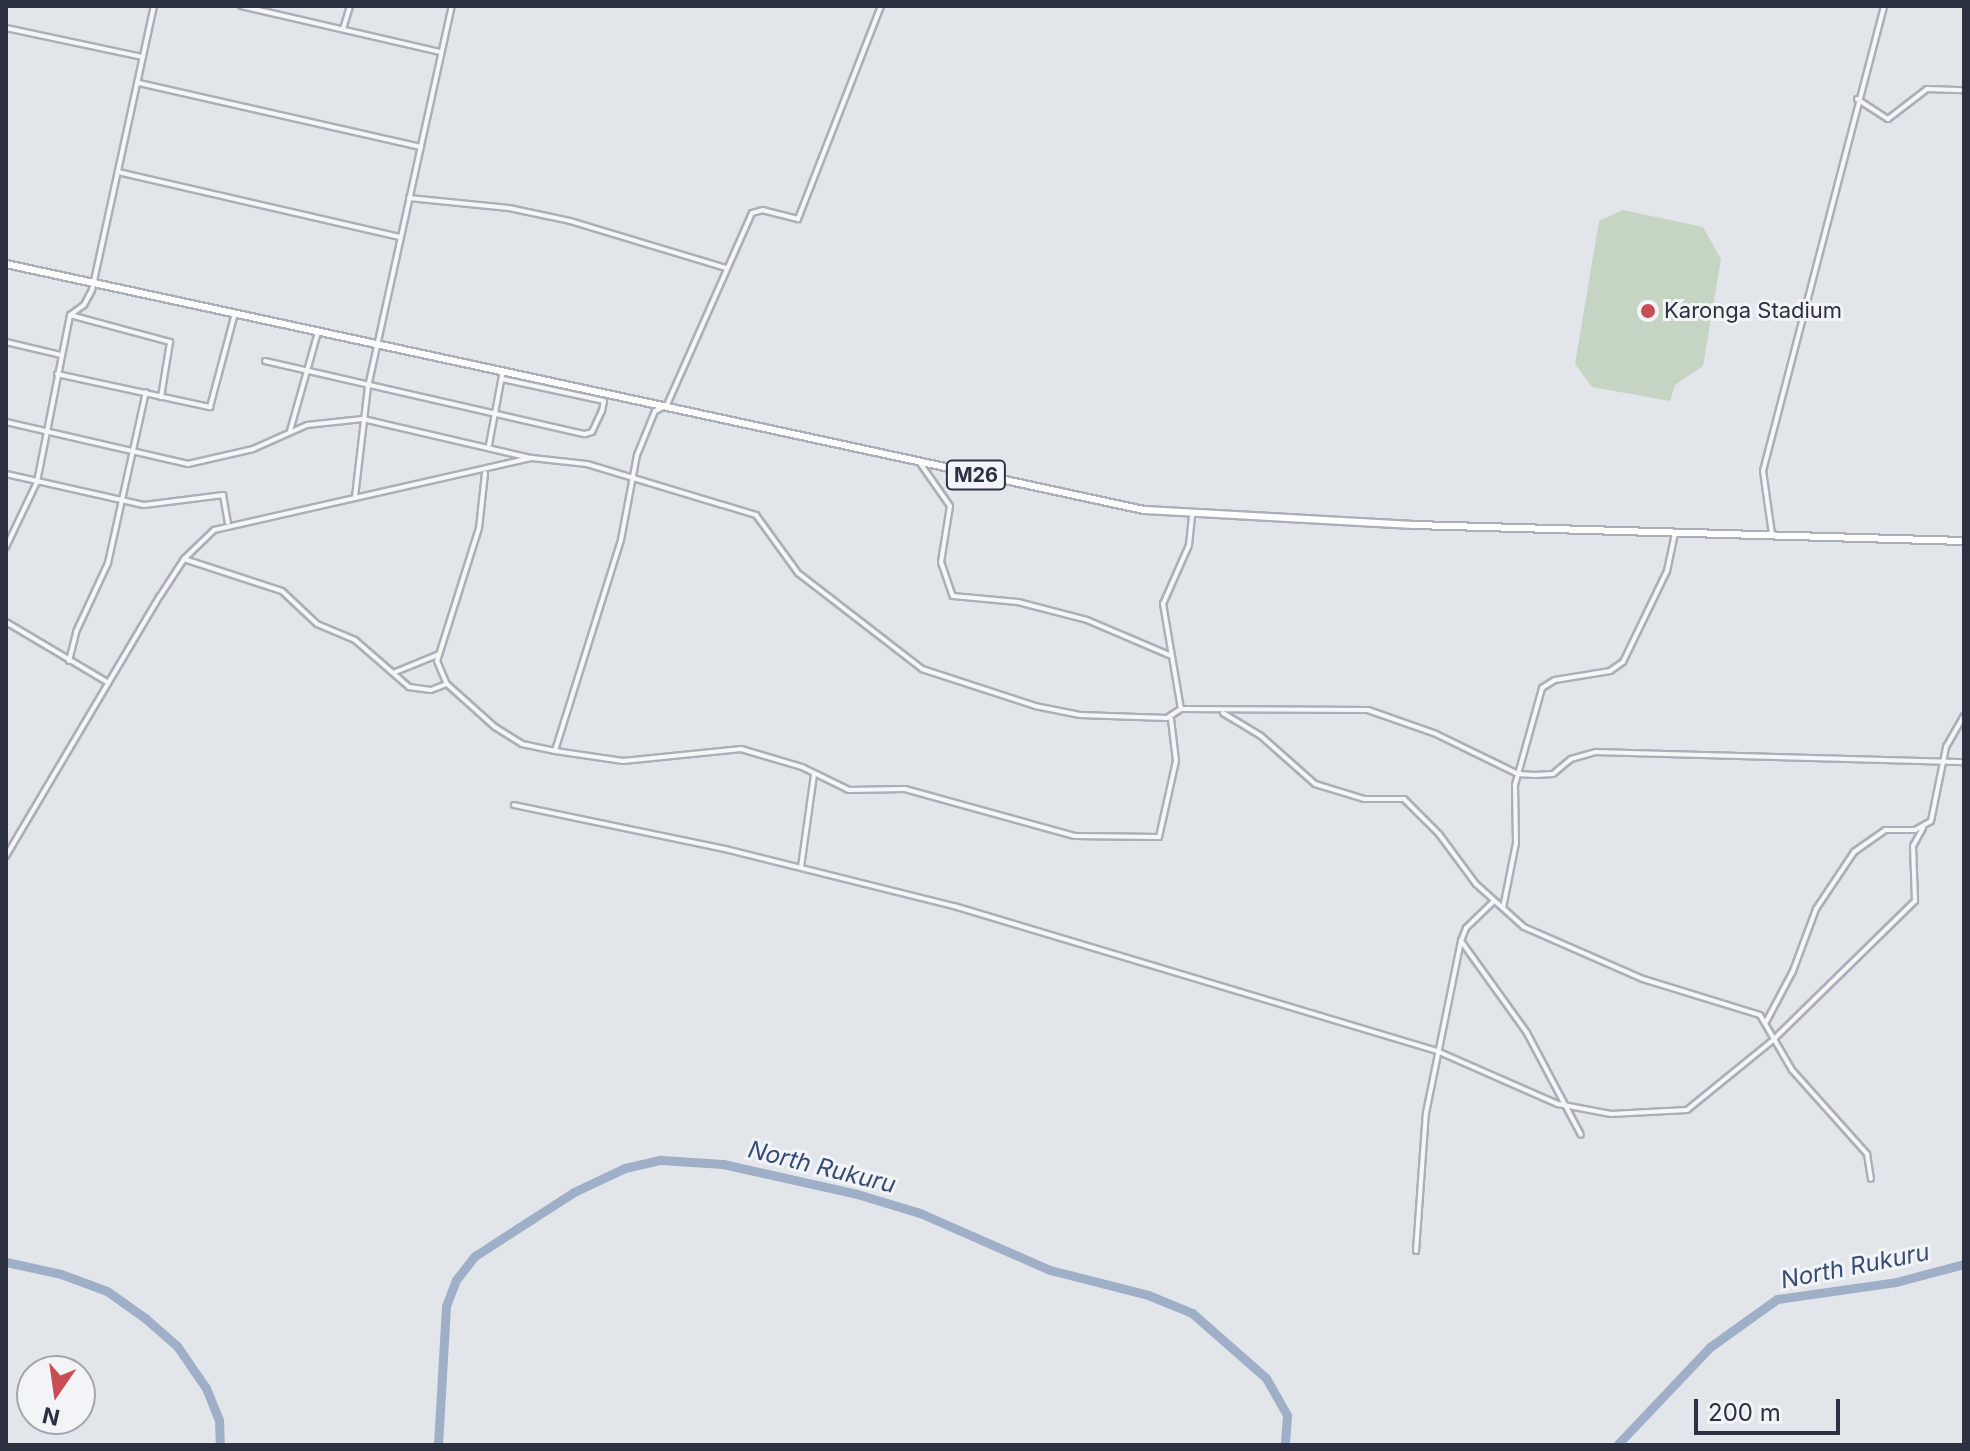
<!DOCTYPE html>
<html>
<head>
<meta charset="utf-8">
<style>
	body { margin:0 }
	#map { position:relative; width:1970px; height:1451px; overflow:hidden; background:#e2e5ea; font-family:Inter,sans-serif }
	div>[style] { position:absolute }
	.green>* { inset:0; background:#c6d4c4 }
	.river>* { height:9px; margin:-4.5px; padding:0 4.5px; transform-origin:4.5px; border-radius:4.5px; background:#9fafc8 }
	.roads { filter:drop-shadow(2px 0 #abafb7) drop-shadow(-2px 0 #abafb7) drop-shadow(0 2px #abafb7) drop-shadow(0 -2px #abafb7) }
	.street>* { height:4px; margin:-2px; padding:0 2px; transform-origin:2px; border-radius:2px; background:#f5f6f8 }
	.primary>* { height:6px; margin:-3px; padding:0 3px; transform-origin:3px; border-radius:3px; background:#fff }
	.dots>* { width:22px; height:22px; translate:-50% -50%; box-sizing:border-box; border:4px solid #f2f4f7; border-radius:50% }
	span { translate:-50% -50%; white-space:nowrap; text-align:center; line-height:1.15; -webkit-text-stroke:6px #f2f4f7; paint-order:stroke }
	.shield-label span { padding:2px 6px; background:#f2f4f7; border:2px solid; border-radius:6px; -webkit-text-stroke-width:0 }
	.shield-label { font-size:20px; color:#2b3141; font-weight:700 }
	.poi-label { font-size:22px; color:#2b3141 }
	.left { translate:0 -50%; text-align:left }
	.water-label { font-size:24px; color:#374c74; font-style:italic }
	.frame { position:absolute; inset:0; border:8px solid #2b3141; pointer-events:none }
	.north { position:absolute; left:16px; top:1355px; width:80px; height:80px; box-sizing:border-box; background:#f2f4f7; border:2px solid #a2a6ae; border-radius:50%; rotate:193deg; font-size:22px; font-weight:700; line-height:32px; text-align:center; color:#2b3141 }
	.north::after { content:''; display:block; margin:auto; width:28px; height:36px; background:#c94e54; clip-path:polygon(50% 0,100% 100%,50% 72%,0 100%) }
	.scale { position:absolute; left:1694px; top:1399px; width:146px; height:36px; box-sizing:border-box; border:4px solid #2b3141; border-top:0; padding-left:10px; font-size:24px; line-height:28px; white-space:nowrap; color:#2b3141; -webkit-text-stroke:6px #f2f4f7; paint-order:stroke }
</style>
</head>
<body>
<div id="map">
	<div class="green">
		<i style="clip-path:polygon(1623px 210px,1703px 227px,1721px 259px,1703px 366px,1675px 385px,1670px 401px,1592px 387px,1575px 364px,1599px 221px)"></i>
	</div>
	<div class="river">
		<i style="left:6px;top:1262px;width:56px;rotate:12.3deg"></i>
		<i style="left:61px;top:1274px;width:49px;rotate:20.3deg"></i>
		<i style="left:107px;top:1291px;width:47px;rotate:35.4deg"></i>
		<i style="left:145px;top:1318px;width:43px;rotate:41.2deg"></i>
		<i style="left:177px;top:1346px;width:51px;rotate:55.4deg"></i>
		<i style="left:206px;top:1388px;width:35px;rotate:68deg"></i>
		<i style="left:219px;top:1420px;width:25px;rotate:88deg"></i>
		<i style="left:438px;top:1445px;width:139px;rotate:-86.7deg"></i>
		<i style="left:446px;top:1306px;width:28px;rotate:-69deg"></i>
		<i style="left:456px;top:1280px;width:31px;rotate:-52deg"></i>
		<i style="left:475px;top:1256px;width:118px;rotate:-32.9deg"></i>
		<i style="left:574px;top:1192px;width:56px;rotate:-25.2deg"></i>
		<i style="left:625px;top:1168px;width:37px;rotate:-13deg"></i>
		<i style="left:661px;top:1160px;width:62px;rotate:3.7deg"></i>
		<i style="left:723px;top:1164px;width:137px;rotate:12.6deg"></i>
		<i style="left:857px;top:1194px;width:66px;rotate:16.8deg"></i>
		<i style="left:920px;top:1213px;width:142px;rotate:23.7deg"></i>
		<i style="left:1050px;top:1270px;width:101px;rotate:14.3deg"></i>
		<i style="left:1148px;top:1295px;width:48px;rotate:22.2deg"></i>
		<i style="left:1192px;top:1313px;width:98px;rotate:41.3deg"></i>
		<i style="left:1266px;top:1378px;width:43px;rotate:60.4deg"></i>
		<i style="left:1287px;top:1415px;width:30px;rotate:94deg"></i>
		<i style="left:1617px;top:1445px;width:135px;rotate:-46.5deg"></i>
		<i style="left:1710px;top:1347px;width:82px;rotate:-35.6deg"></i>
		<i style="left:1777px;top:1299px;width:120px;rotate:-8.1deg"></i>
		<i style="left:1896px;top:1282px;width:70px;rotate:-14.8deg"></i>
	</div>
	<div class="roads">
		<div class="street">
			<i style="left:241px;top:6px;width:205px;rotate:13deg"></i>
			<i style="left:881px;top:6px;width:229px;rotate:111.3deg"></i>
			<i style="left:798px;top:219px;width:36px;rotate:-166deg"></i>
			<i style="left:763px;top:210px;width:11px;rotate:165deg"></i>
			<i style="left:752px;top:213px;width:210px;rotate:113.9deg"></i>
			<i style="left:667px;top:405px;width:13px;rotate:153deg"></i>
			<i style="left:655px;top:411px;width:48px;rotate:112.2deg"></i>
			<i style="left:637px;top:455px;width:86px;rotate:100.7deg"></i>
			<i style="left:621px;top:540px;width:221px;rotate:107.4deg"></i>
			<i style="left:555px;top:751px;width:69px;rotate:8.4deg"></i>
			<i style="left:623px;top:761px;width:119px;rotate:-5.8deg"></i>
			<i style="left:741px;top:749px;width:64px;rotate:16.4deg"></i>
			<i style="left:802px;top:767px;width:52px;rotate:26.1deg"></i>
			<i style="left:849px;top:790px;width:56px;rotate:-1deg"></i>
			<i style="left:905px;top:789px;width:176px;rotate:15.5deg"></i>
			<i style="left:1075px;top:836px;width:84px;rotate:0.7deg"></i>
			<i style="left:1159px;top:837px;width:78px;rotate:-77.4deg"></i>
			<i style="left:1176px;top:761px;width:42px;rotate:-96.8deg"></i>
			<i style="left:6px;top:28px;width:140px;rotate:12deg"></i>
			<i style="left:343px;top:29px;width:24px;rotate:-73deg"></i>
			<i style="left:139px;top:83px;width:289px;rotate:12.8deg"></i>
			<i style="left:1857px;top:99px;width:37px;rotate:33deg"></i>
			<i style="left:1888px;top:119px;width:49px;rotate:-37.6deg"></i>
			<i style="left:1927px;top:89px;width:37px;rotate:2deg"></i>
			<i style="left:118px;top:172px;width:288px;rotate:13deg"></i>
			<i style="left:409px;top:198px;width:100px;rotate:5.7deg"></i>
			<i style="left:509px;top:208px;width:62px;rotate:12deg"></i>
			<i style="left:570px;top:221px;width:163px;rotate:16.8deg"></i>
			<i style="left:70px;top:315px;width:104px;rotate:15.1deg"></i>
			<i style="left:170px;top:342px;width:56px;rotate:99.3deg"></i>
			<i style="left:6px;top:342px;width:57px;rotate:13.3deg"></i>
			<i style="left:265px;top:361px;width:328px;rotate:12.9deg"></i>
			<i style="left:585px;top:434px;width:7px;rotate:-16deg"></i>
			<i style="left:592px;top:432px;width:23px;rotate:-65deg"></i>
			<i style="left:602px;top:411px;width:10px;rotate:-79deg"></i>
			<i style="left:604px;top:401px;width:104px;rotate:-167.8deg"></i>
			<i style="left:57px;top:374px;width:157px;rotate:12.2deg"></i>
			<i style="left:210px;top:407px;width:97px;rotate:-75.1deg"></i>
			<i style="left:6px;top:422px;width:187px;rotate:13deg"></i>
			<i style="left:188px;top:464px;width:67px;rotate:-13deg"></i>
			<i style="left:253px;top:449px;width:59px;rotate:-24deg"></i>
			<i style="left:307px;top:425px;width:56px;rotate:-6.1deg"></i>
			<i style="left:363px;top:419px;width:172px;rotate:13.1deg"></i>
			<i style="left:290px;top:431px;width:103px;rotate:-74.2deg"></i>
			<i style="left:489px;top:445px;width:76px;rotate:-79.4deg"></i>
			<i style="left:920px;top:463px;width:52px;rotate:55.1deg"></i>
			<i style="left:950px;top:506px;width:57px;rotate:99.1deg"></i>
			<i style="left:941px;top:562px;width:36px;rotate:71deg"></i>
			<i style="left:953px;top:596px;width:65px;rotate:5.3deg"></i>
			<i style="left:1018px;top:602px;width:71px;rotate:14.6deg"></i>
			<i style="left:1087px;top:620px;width:89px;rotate:23.1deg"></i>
			<i style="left:485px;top:473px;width:55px;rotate:96.2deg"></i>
			<i style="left:479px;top:528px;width:139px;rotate:107.5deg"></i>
			<i style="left:437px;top:661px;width:25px;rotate:67deg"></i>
			<i style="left:447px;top:684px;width:64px;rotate:41.9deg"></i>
			<i style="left:495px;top:727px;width:32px;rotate:32deg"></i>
			<i style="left:522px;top:744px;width:34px;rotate:12deg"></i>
			<i style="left:6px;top:474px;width:141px;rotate:12.7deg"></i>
			<i style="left:144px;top:505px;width:80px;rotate:-7.2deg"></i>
			<i style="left:223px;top:495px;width:28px;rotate:80deg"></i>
			<i style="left:355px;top:497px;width:111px;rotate:-83.3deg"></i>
			<i style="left:368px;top:387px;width:390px;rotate:-77.6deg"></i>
			<i style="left:1772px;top:534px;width:64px;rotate:-98.1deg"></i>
			<i style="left:1763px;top:471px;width:480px;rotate:-75.4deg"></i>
			<i style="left:6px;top:547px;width:72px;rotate:-64.5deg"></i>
			<i style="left:37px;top:482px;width:170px;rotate:-78.8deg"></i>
			<i style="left:70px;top:315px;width:17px;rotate:-36deg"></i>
			<i style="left:84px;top:305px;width:17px;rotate:-62deg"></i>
			<i style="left:92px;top:290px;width:291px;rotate:-77.7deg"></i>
			<i style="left:184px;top:559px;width:103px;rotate:18.1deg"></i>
			<i style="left:282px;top:591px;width:48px;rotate:43.3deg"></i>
			<i style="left:317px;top:624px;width:41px;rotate:22.8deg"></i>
			<i style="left:355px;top:640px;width:72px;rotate:41deg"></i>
			<i style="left:409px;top:687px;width:22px;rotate:8deg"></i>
			<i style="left:431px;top:690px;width:17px;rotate:-21deg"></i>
			<i style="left:6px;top:622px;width:117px;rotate:30.7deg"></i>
			<i style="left:69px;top:661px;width:30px;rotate:-76deg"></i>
			<i style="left:76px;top:632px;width:76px;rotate:-65.1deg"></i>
			<i style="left:108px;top:563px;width:175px;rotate:-77.5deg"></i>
			<i style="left:393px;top:673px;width:48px;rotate:-22.2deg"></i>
			<i style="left:1181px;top:709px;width:107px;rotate:-99.7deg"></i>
			<i style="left:1163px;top:604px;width:64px;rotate:-66.2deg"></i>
			<i style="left:1189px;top:545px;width:29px;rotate:-84deg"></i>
			<i style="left:1223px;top:713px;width:44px;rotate:31.2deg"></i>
			<i style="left:1261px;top:736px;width:72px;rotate:41.6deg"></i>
			<i style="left:1315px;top:784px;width:51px;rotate:17deg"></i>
			<i style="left:1364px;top:799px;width:40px"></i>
			<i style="left:1404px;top:799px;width:49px;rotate:45deg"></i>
			<i style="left:1439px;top:834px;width:62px;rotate:53.5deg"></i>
			<i style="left:1476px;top:884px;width:64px;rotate:41.9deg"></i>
			<i style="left:1524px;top:927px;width:130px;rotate:23.6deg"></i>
			<i style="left:1643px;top:979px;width:122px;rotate:17.1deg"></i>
			<i style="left:1760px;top:1015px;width:64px;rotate:59.8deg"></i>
			<i style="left:1792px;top:1070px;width:113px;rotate:48.2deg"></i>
			<i style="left:1867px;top:1154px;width:25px;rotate:81deg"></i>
			<i style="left:514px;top:805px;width:216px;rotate:11.8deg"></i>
			<i style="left:725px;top:849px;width:236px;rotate:14deg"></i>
			<i style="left:954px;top:906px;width:504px;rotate:16.71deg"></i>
			<i style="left:1437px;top:1051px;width:132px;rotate:23.7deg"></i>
			<i style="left:1558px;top:1104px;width:54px;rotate:10.7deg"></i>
			<i style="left:1611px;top:1114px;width:76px;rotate:-3deg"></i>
			<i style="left:1687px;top:1110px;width:111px;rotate:-39.1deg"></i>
			<i style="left:1773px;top:1040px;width:199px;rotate:-44.4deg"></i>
			<i style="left:1915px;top:901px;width:55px;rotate:-92.1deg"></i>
			<i style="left:1913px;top:846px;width:21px;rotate:-61deg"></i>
			<i style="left:6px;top:856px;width:302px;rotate:-59.4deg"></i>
			<i style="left:160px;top:596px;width:44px;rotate:-57deg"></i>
			<i style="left:184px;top:559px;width:42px;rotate:-44deg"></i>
			<i style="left:214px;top:530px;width:326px;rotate:-12.8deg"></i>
			<i style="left:532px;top:458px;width:55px;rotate:6.2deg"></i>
			<i style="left:587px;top:464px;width:177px;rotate:16.8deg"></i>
			<i style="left:756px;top:515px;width:72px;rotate:54.1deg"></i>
			<i style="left:798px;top:573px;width:157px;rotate:37.7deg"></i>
			<i style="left:922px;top:669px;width:119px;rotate:18.1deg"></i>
			<i style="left:1035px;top:706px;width:46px;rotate:11.3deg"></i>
			<i style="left:1080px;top:715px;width:87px;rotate:2deg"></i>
			<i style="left:1167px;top:718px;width:17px;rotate:-33deg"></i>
			<i style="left:1181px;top:709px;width:187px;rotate:0.3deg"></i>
			<i style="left:1368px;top:710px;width:72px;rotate:19.4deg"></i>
			<i style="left:1436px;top:734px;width:91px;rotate:26deg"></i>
			<i style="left:1518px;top:774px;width:17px;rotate:3deg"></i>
			<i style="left:1535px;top:775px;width:18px;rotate:-3deg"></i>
			<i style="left:1553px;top:774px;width:23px;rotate:-40deg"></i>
			<i style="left:1571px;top:759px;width:26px;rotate:-16deg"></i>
			<i style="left:1596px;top:752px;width:368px;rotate:1.6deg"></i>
			<i style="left:801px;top:867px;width:94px;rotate:-82deg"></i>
			<i style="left:1494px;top:901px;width:39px;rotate:136deg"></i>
			<i style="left:1466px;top:928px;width:14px;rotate:111deg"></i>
			<i style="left:1461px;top:941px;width:113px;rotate:54.3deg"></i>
			<i style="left:1527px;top:1033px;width:115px;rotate:62.1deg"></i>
			<i style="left:1503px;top:908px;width:66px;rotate:-78.7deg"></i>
			<i style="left:1516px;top:843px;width:58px;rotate:-91deg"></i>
			<i style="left:1515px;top:785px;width:101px;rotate:-74.4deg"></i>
			<i style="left:1542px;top:688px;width:15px;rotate:-32deg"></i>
			<i style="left:1555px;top:680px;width:56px;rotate:-9.3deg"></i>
			<i style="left:1610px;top:671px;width:16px;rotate:-35deg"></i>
			<i style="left:1623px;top:662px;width:101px;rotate:-64.2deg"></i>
			<i style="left:1667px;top:571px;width:39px;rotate:-78deg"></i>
			<i style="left:1766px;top:1022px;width:58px;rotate:-62.1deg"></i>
			<i style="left:1793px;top:971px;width:66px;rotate:-69.6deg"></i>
			<i style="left:1816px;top:909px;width:69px;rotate:-56.3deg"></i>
			<i style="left:1854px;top:852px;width:38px;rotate:-35deg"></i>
			<i style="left:1885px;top:830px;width:30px"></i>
			<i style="left:1915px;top:830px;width:18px;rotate:-29deg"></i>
			<i style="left:1931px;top:821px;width:76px;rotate:-78.5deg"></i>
			<i style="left:1946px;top:747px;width:36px;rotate:-60deg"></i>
			<i style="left:1416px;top:1251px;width:138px;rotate:-85.9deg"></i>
			<i style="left:1426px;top:1113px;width:176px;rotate:-78.5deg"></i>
		</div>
		<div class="primary">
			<i style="left:6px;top:264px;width:1164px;rotate:12.2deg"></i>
			<i style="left:1144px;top:510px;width:271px;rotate:3.2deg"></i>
			<i style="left:1415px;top:525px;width:549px;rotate:1.67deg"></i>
		</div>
	</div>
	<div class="dots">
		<i style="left:1648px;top:311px;background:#c94e54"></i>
	</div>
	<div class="shield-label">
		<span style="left:976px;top:475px">M26</span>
	</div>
	<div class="poi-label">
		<span class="left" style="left:1664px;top:311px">Karonga Stadium</span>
	</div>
	<div class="water-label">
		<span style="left:822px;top:1167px;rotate:14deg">North Rukuru</span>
		<span style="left:1855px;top:1266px;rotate:-11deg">North Rukuru</span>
	</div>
	<div class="frame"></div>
	<div class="north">N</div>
	<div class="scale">200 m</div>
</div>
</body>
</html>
